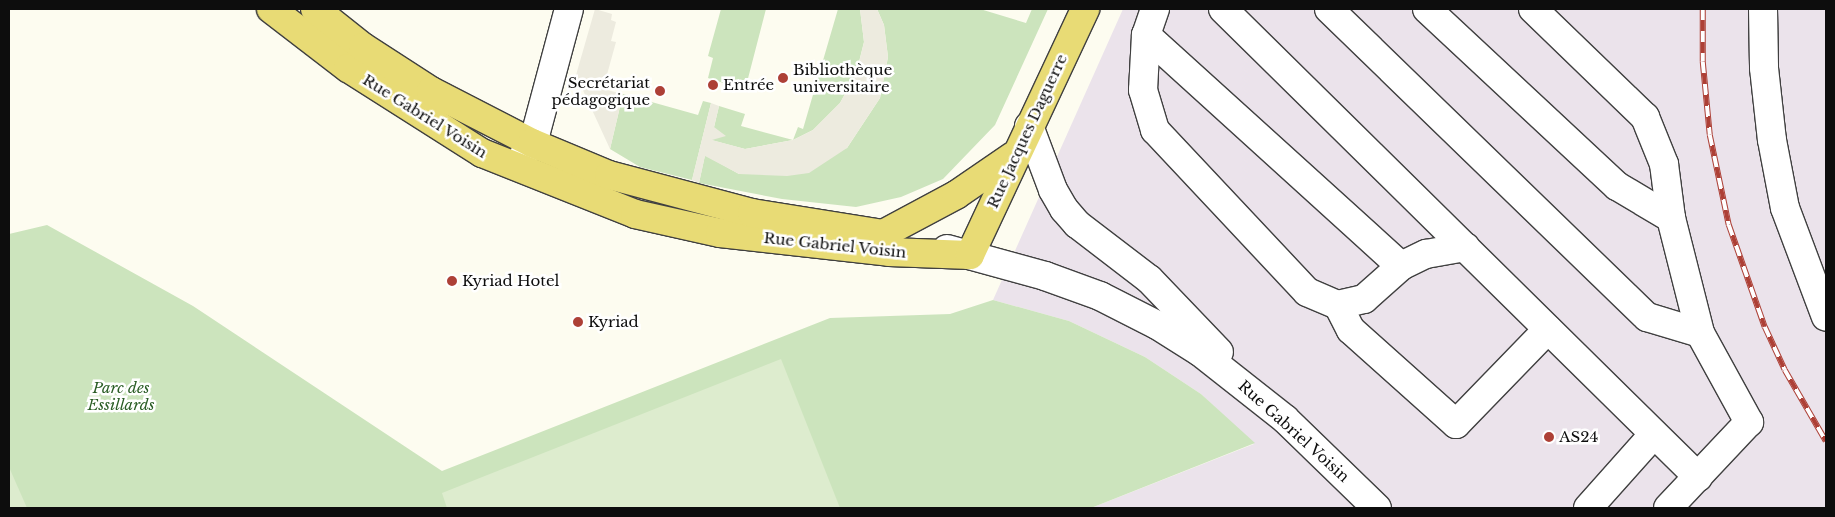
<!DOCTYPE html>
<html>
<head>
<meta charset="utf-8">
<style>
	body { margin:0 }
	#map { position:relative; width:1835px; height:517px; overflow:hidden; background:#fdfcf0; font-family:"Libre Baskerville",serif }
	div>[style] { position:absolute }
	.industrial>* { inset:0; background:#ebe3eb }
	.green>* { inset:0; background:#cce4bd }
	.pitch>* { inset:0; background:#ddecce }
	.plaza>* { inset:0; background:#edebdf }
	.roads { filter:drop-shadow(1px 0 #404040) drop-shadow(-1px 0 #404040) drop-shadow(0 1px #404040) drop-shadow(0 -1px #404040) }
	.minor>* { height:28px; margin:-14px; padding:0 14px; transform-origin:14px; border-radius:14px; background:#fff }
	.major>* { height:28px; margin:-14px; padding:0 14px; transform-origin:14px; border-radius:14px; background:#e8db75 }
	.rail>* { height:5.5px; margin-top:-2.75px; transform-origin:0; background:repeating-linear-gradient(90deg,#fff 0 11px,#ad4036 0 22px); box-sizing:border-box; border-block:1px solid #ad4036 }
	.dots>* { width:14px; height:14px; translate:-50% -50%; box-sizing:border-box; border:2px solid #fff; border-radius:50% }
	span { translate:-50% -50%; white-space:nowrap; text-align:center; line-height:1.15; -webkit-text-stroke:5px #fff; paint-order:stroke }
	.poi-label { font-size:15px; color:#0d0d0d }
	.left { translate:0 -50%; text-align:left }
	.right { translate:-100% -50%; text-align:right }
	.street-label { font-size:15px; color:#0d0d0d }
	.park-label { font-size:15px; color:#2a5d25; font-style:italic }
	.frame { position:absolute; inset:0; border:10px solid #0d0d0d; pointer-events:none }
</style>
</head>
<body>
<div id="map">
	<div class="industrial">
		<i style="clip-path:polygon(1123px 9px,1826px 9px,1826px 508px,1091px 508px,1254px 444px,1201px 394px,1145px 357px,1069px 321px,993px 300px)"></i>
	</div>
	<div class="green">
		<i style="clip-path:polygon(721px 9px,766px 9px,745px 90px,708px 78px,713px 58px,708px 56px)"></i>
		<i style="clip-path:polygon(838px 9px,860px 9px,864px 42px,856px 74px,840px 103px,813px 130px,793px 140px,745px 149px,711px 140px,719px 106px,745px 114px,741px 126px,793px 140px,798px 127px,803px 129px)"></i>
		<i style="clip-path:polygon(877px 9px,980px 9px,1026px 23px,1032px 9px,1048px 9px,995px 125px,943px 179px,901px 197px,856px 207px,782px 199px,699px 183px,705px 155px,739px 174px,847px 148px,880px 98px,888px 57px,884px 25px)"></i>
		<i style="clip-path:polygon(623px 94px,698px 115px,703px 101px,711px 103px,692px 180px,640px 167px,610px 149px)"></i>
		<i style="clip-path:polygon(47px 225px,193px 306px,442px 471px,830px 318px,950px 314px,993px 300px,1069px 321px,1145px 357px,1201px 394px,1255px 443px,1091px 508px,9px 508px,9px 234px)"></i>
	</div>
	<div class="pitch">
		<i style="clip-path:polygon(781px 359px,840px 508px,447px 508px,442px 493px)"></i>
		<i style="clip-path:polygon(9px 467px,27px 508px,9px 508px)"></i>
	</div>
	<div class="plaza">
		<i style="clip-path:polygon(595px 9px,612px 14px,611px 20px,616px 22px,611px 41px,616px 42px,603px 89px,623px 94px,610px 149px,576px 75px)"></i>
		<i style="clip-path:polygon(860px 9px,877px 9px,884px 25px,888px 57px,880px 98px,847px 148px,809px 173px,787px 176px,739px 174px,705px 156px,699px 183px,692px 180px,711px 103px,719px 106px,714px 127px,726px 136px,712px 140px,745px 149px,793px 140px,813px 130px,840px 103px,856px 74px,864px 42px)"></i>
	</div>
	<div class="roads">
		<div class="minor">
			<i style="left:1155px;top:9px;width:28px;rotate:109deg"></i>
			<i style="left:1146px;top:35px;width:55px;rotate:93.1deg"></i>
			<i style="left:1143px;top:90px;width:42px;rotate:73.3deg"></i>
			<i style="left:1155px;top:130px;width:222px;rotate:46.8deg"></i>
			<i style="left:1307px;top:292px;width:34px;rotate:23deg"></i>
			<i style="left:1338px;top:305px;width:27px;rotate:-13deg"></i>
			<i style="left:1364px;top:299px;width:50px;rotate:-41.7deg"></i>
			<i style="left:1401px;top:266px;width:28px;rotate:-26deg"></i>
			<i style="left:1426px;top:254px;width:40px;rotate:-10deg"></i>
			<i style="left:1223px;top:9px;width:667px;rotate:44.57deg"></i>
			<i style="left:1329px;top:9px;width:443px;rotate:44.1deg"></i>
			<i style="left:1647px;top:317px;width:55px;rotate:16.8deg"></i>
			<i style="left:1427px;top:9px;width:260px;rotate:43deg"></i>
			<i style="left:1617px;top:186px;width:63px;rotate:30.7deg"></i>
			<i style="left:1533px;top:9px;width:156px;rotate:44deg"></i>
			<i style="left:1645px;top:117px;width:51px;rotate:68deg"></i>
			<i style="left:1664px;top:164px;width:54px;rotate:82.6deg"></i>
			<i style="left:1671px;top:218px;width:119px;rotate:75.8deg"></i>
			<i style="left:1700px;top:333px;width:102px;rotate:61.2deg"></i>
			<i style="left:1749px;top:422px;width:118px;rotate:133.3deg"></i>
			<i style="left:1763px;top:9px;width:59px;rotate:89deg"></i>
			<i style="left:1764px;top:68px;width:72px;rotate:83.7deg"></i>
			<i style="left:1772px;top:140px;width:69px;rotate:79.2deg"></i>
			<i style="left:1785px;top:208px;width:116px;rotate:69.4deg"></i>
			<i style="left:1146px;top:35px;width:344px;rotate:42.2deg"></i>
			<i style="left:1029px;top:126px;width:68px;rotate:69.4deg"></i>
			<i style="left:1053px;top:190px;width:22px;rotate:60deg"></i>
			<i style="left:1064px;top:209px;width:20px;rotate:49deg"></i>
			<i style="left:1077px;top:224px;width:91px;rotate:37.4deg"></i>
			<i style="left:1149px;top:279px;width:101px;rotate:46.2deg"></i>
			<i style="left:519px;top:164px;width:36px;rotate:-62deg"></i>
			<i style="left:536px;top:132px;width:127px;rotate:-75deg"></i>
			<i style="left:947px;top:249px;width:102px;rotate:15.4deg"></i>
			<i style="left:1045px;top:276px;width:59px;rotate:20deg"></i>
			<i style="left:1100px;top:296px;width:64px;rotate:27deg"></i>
			<i style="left:1157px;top:325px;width:51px;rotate:32.1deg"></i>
			<i style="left:1200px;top:352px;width:108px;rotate:38.2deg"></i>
			<i style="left:1285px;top:419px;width:128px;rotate:44.1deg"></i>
			<i style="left:1338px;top:305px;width:28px;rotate:63deg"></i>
			<i style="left:1351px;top:330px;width:141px;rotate:41.8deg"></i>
			<i style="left:1456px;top:424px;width:132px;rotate:-45.9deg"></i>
			<i style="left:1588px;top:508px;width:99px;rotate:-48.3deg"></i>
		</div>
		<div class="major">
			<i style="left:271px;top:9px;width:97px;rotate:37.5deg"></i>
			<i style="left:348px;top:68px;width:159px;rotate:32.4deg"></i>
			<i style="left:482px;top:153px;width:165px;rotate:21.7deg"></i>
			<i style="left:635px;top:214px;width:87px;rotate:12.6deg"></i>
			<i style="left:720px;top:233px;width:170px;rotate:6.4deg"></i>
			<i style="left:889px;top:252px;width:81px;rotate:2.1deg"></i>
			<i style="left:970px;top:255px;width:272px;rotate:-64.9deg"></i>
			<i style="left:315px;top:9px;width:61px;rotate:38.4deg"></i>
			<i style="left:363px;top:47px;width:81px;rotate:32.9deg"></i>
			<i style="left:431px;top:91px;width:114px;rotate:27.2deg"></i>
			<i style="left:532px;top:143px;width:83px;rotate:22.6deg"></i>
			<i style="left:609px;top:175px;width:148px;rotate:14.9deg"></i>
			<i style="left:752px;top:213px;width:133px;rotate:9.1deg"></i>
			<i style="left:883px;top:234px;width:83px;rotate:-28.1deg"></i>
			<i style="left:956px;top:195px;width:69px;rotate:-34.4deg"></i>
		</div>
	</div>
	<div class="rail">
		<i style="left:1703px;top:9px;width:53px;rotate:90deg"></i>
		<i style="left:1703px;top:62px;width:73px;rotate:84.5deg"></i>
		<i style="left:1710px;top:135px;width:92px;rotate:78.1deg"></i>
		<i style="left:1729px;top:225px;width:108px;rotate:70.6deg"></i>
		<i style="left:1765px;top:327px;width:47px;rotate:65.1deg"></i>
		<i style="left:1785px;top:370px;width:82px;rotate:60deg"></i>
	</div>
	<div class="dots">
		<i style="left:783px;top:78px;background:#ad4036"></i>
		<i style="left:713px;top:85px;background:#ad4036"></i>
		<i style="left:660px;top:91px;background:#ad4036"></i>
		<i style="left:452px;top:281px;background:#ad4036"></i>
		<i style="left:578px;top:322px;background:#ad4036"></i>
		<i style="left:1549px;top:437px;background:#ad4036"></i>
	</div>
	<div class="poi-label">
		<span class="left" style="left:793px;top:78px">Bibliothèque<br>universitaire</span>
		<span class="right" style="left:650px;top:91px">Secrétariat<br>pédagogique</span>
		<span class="left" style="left:723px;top:85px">Entrée</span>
		<span class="left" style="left:462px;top:281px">Kyriad Hotel</span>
		<span class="left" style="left:588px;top:322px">Kyriad</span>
		<span class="left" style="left:1559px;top:437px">AS24</span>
	</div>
	<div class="street-label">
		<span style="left:425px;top:116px;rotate:32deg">Rue Gabriel Voisin</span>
		<span style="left:1027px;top:131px;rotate:-65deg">Rue Jacques Daguerre</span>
		<span style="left:835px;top:245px;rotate:6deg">Rue Gabriel Voisin</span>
		<span style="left:1294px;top:431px;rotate:42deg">Rue Gabriel Voisin</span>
	</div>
	<div class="park-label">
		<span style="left:121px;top:396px">Parc des<br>Essillards</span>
	</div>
	<div class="frame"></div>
</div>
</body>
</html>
